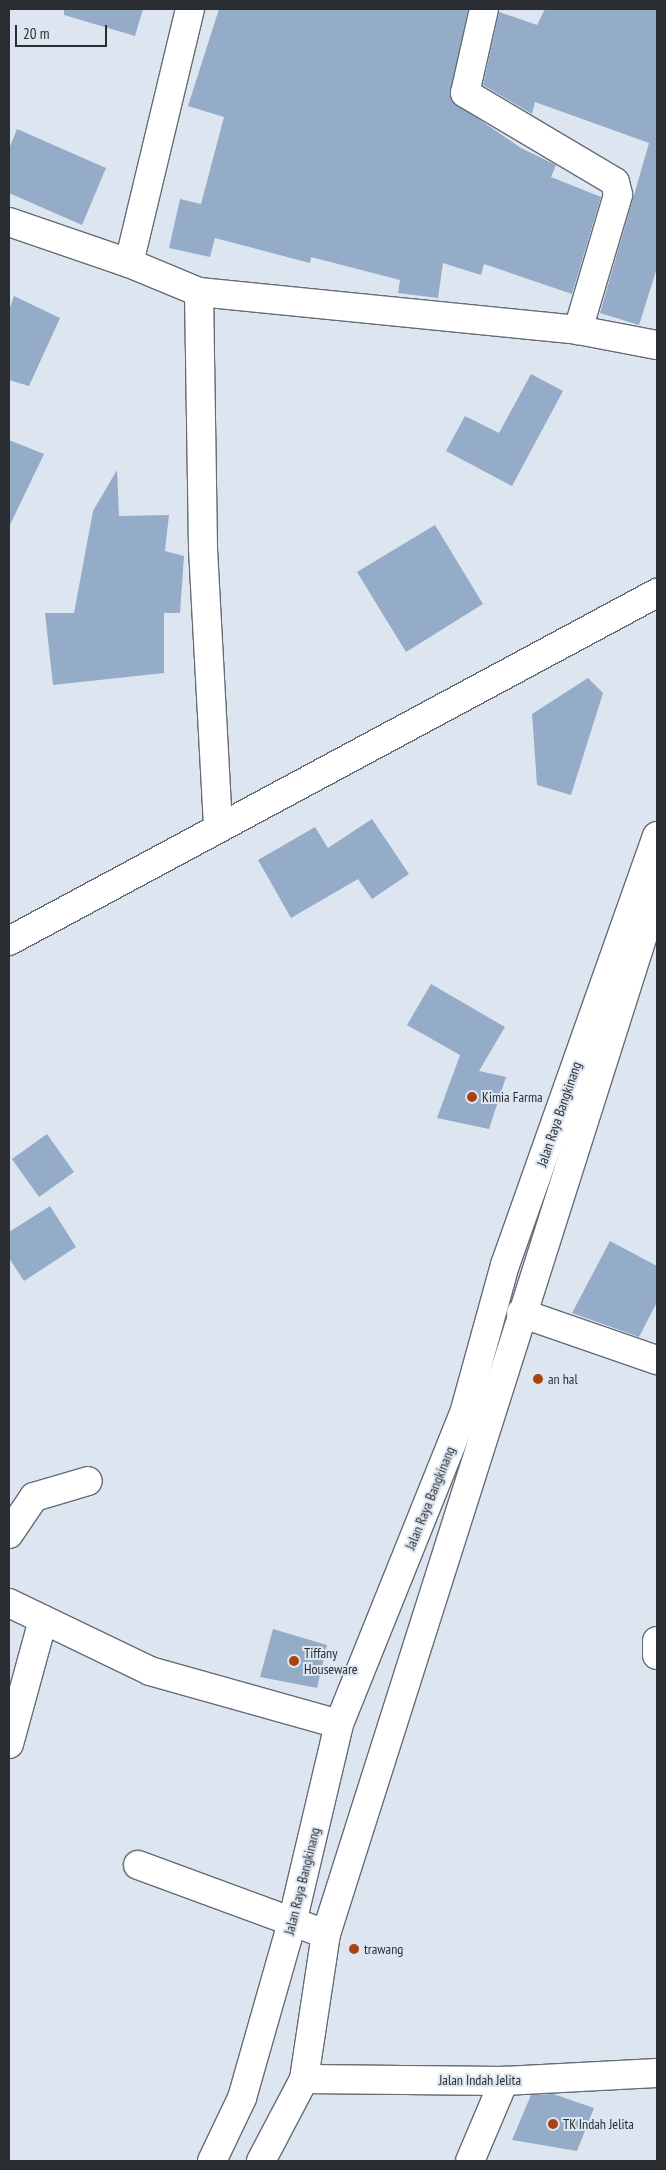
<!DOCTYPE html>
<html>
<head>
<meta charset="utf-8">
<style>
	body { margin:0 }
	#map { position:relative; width:666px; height:2170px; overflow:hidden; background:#dde6f0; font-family:"PT Sans Narrow",sans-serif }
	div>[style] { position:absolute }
	.building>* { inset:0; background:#94acc7 }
	.roads { filter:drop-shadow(1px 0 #656c76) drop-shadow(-1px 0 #656c76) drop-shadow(0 1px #656c76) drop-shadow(0 -1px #656c76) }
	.minor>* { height:28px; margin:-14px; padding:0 14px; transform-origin:14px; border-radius:14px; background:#fff }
	.tertiary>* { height:28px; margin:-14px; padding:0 14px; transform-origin:14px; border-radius:14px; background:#fff }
	.trunk>* { height:28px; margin:-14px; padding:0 14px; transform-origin:14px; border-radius:14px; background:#fff }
	.dots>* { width:14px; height:14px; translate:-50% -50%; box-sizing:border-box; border:2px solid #dde6f0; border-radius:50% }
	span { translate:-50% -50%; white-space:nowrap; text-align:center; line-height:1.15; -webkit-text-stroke:4px #dde6f0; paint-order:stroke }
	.poi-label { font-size:14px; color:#2a2e32 }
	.left { translate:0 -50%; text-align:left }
	.street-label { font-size:14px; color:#2a2e32 }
	.frame { position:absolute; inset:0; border:10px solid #2a2e32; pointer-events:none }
	.scale { position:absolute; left:15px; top:25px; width:92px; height:22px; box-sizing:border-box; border:2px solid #2a2e32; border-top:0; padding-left:6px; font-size:15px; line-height:18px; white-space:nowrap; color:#2a2e32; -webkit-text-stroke:4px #dde6f0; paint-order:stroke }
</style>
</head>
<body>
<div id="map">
	<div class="building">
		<i style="clip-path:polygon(64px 9px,143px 9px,135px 36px,64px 15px)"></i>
		<i style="clip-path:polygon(219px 9px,468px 9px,451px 100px,521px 148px,556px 165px,551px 177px,601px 197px,572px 294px,484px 264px,481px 275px,443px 263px,438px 298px,398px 293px,400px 280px,311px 257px,310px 263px,215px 238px,210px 257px,169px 248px,180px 199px,201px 204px,224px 117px,188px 106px)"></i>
		<i style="clip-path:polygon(545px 9px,657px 9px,657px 268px,639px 325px,600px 313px,649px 143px,535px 102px,532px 114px,483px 85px,499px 12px,537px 25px)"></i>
		<i style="clip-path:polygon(17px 129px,106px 168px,82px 225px,9px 193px,9px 149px)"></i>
		<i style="clip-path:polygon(14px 296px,60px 318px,29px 386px,9px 380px,9px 310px)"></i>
		<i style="clip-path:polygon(531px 374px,563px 391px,512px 486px,446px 451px,465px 416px,499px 433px)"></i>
		<i style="clip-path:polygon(9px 440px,44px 454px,9px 527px)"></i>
		<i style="clip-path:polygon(117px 470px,119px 516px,169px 515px,165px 551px,184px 556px,180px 613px,164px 613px,164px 673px,53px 685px,45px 613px,74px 613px,93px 511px)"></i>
		<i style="clip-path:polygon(435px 525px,483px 604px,406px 652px,357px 572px)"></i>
		<i style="clip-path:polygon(588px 678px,603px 693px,571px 795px,537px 785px,532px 714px)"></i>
		<i style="clip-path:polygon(372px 819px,409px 874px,372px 899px,358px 879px,291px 918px,258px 860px,315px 827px,328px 848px)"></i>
		<i style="clip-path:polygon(431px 984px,505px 1027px,479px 1071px,506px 1077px,489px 1129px,437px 1118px,460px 1055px,407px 1025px)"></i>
		<i style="clip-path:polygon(47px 1134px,74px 1172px,39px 1197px,12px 1159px)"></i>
		<i style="clip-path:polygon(50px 1206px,76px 1247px,24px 1281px,9px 1258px,9px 1232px)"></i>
		<i style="clip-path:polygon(610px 1241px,657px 1266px,657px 1302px,639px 1337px,572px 1313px)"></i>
		<i style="clip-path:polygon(273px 1629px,327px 1645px,317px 1688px,260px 1677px)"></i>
		<i style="clip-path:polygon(553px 2094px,594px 2108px,577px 2151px,512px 2140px,531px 2095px)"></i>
	</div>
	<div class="roads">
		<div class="minor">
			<i style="left:484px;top:9px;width:86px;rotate:102.7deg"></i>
			<i style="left:465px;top:93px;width:174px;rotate:30.7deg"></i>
			<i style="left:615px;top:182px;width:13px;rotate:77deg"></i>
			<i style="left:618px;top:195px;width:141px;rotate:106.5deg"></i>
			<i style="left:9px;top:222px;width:127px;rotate:18.9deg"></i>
			<i style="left:129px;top:263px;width:76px;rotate:22.5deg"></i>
			<i style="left:199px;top:292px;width:381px;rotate:5.7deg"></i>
			<i style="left:578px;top:330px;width:80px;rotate:10.8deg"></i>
			<i style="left:129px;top:263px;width:261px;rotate:-76.5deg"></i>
			<i style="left:199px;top:292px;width:257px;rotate:89.1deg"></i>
			<i style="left:203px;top:549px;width:277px;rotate:86.9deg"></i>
			<i style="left:521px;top:1313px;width:144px;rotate:19.1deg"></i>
			<i style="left:9px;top:1534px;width:45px;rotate:-56deg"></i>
			<i style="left:34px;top:1497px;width:56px;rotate:-16.5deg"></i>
			<i style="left:9px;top:1603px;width:157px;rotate:25.7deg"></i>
			<i style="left:150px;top:1671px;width:196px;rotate:15.7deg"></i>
			<i style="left:657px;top:1641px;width:14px;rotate:90deg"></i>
			<i style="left:9px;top:1744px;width:129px;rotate:-74.7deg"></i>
			<i style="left:138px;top:1865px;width:200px;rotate:20.2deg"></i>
			<i style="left:304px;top:2079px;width:200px;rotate:0.6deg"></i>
			<i style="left:504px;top:2081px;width:153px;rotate:-3deg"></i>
			<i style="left:470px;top:2161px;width:87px;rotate:-67deg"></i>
		</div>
		<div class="tertiary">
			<i style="left:9px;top:941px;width:736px;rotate:-28.24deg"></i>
		</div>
		<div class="trunk">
			<i style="left:212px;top:2161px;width:70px;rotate:-64.5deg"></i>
			<i style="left:242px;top:2098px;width:182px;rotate:-74.1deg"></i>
			<i style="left:292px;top:1923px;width:204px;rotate:-76.7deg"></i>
			<i style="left:339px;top:1724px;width:338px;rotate:-68.1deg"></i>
			<i style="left:465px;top:1410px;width:150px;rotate:-74.6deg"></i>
			<i style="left:505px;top:1265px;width:455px;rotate:-70.5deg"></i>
			<i style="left:261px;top:2161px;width:93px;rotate:-62.3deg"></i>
			<i style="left:304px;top:2079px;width:147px;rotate:-81.4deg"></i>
			<i style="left:326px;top:1934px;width:1094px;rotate:-72.39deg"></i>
		</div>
	</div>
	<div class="dots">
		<i style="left:472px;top:1097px;background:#a84412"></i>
		<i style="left:538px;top:1379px;background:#a84412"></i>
		<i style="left:294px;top:1661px;background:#a84412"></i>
		<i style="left:354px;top:1949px;background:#a84412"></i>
		<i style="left:553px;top:2124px;background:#a84412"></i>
	</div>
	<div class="poi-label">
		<span class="left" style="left:482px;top:1097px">Kimia Farma</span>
		<span class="left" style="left:548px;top:1379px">an hal</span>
		<span class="left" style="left:304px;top:1661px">Tiffany<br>Houseware</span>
		<span class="left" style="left:364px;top:1949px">trawang</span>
		<span class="left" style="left:563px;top:2124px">TK Indah Jelita</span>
	</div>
	<div class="street-label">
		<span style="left:559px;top:1114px;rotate:-71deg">Jalan Raya Bangkinang</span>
		<span style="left:430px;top:1498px;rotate:-68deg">Jalan Raya Bangkinang</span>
		<span style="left:302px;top:1881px;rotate:-76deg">Jalan Raya Bangkinang</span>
		<span style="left:480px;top:2080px">Jalan Indah Jelita</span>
	</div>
	<div class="frame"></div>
	<div class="scale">20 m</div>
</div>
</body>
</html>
